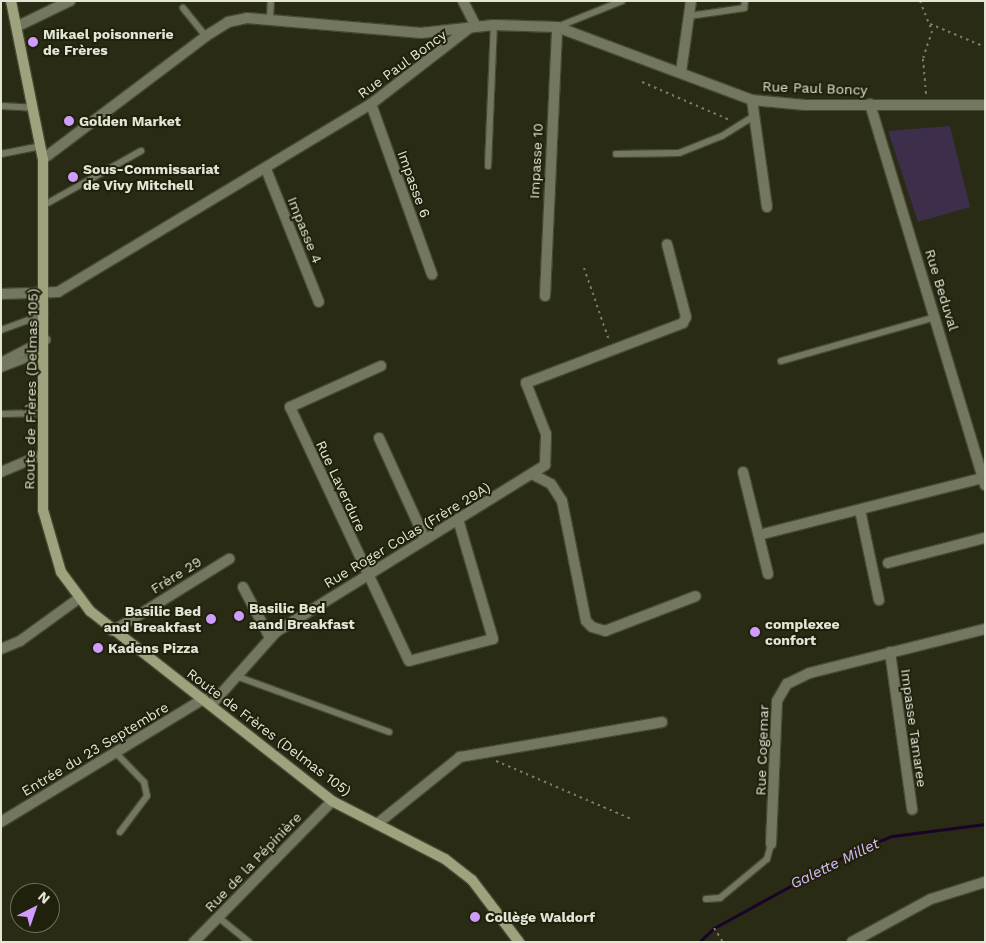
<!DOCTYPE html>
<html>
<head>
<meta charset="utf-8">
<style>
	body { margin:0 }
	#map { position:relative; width:986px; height:943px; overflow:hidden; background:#292b15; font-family:"Work Sans",sans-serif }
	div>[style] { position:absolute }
	.green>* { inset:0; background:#3d2e4b }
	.stream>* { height:3px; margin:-1.5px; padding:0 1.5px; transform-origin:1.5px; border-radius:1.5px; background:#190329 }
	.path>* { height:2px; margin-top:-1px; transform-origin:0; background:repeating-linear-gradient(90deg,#7a7c6a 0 2.5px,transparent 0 6.5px) }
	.roads { filter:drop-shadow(1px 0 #474934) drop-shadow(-1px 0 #474934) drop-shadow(0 1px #474934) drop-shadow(0 -1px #474934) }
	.service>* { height:6px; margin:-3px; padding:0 3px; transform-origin:3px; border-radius:3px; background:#74775f }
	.minor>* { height:10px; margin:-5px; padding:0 5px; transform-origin:5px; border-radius:5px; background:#74775f }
	.tertiary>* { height:10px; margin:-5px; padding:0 5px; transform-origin:5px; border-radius:5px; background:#74775f }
	.secondary>* { height:10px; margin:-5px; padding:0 5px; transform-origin:5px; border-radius:5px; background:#9fa37d }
	.dots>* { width:14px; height:14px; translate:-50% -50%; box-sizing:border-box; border:2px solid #20210c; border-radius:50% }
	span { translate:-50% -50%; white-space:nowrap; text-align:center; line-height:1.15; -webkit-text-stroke:4px #20210c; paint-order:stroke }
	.poi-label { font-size:14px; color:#e3e5d7; font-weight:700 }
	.left { translate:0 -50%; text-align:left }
	.right { translate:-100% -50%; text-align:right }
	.street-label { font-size:14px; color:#e3e5d7 }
	.water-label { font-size:15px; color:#dabdf7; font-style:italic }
	.frame { position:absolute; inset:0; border:2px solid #e3e5d7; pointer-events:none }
	.north { position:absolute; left:10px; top:883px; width:50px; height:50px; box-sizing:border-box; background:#20210c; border:1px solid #6e6f5d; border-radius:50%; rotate:41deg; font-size:14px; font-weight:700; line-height:20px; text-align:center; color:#e3e5d7 }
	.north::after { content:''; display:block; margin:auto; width:18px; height:22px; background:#d09dfe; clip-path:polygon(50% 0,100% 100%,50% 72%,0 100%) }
</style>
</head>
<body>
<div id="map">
	<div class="green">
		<i style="clip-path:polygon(950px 126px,970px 207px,918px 222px,888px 131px)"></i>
	</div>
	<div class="stream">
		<i style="left:699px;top:942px;width:21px;rotate:-43deg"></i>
		<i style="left:714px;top:928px;width:160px;rotate:-28.8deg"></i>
		<i style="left:854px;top:851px;width:41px;rotate:-21.5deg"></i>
		<i style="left:892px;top:836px;width:94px;rotate:-7.4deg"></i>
	</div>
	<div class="path">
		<i style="left:920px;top:1px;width:32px;rotate:68deg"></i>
		<i style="left:932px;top:31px;width:29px;rotate:108deg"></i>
		<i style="left:923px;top:59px;width:35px;rotate:85deg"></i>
		<i style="left:930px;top:24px;width:60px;rotate:22.7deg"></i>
		<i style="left:642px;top:82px;width:96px;rotate:23.4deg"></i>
		<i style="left:584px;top:268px;width:76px;rotate:70.9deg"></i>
		<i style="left:496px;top:761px;width:147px;rotate:23.2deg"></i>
		<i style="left:714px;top:928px;width:17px;rotate:57deg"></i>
	</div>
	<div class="roads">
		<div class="service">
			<i style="left:183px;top:8px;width:36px;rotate:51deg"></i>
			<i style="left:689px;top:16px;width:56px;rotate:-8.3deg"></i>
			<i style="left:744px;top:8px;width:7px;rotate:-82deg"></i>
			<i style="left:270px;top:18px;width:17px;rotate:-87deg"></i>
			<i style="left:557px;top:27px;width:70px;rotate:-21.8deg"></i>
			<i style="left:1px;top:106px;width:33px;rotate:3deg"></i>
			<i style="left:1px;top:154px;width:41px;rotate:-11.3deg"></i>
			<i style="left:616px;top:154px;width:63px;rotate:-0.9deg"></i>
			<i style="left:679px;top:153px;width:46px;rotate:-21.6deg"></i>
			<i style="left:722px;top:136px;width:38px;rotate:-32deg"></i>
			<i style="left:488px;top:166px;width:141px;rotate:-87.6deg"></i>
			<i style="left:46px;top:204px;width:109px;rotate:-29.2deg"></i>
			<i style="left:1px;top:330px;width:47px;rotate:-20deg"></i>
			<i style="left:781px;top:361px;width:160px;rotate:-15.9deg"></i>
			<i style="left:1px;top:369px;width:47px;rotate:-21.1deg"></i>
			<i style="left:1px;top:414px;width:41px;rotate:-1.4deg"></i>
			<i style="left:236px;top:676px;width:163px;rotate:20.1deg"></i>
			<i style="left:115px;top:752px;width:42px;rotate:46deg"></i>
			<i style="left:144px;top:782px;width:14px;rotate:78deg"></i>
			<i style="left:147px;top:796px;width:45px;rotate:126.9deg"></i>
			<i style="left:706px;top:899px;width:14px;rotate:-4deg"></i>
			<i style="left:720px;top:898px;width:61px;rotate:-39.7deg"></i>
			<i style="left:767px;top:859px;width:16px;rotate:-75deg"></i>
			<i style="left:218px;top:917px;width:40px;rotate:39deg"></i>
		</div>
		<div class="minor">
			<i style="left:463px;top:1px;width:29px;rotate:63deg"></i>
			<i style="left:18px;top:26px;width:58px;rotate:-25.7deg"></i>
			<i style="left:681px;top:72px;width:72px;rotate:-82deg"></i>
			<i style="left:752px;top:100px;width:108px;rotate:82deg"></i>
			<i style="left:371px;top:104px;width:181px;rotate:70.3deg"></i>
			<i style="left:266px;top:169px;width:143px;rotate:68.3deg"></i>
			<i style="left:1px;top:294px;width:57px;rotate:-2deg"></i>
			<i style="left:58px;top:292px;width:365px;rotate:-31deg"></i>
			<i style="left:371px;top:104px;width:123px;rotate:-37.7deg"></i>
			<i style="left:545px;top:296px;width:269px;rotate:-87.4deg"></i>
			<i style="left:1px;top:363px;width:50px;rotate:-27.6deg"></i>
			<i style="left:381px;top:366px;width:100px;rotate:155.7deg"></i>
			<i style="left:290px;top:407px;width:280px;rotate:64.9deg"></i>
			<i style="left:409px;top:661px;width:87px;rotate:-14.7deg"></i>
			<i style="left:493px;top:639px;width:125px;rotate:-106.3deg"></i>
			<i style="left:379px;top:438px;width:111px;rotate:65.5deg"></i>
			<i style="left:1px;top:472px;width:43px;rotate:-23deg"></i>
			<i style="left:743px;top:472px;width:105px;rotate:76.2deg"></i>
			<i style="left:534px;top:475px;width:19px;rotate:28deg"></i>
			<i style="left:551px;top:484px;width:20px;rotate:57deg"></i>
			<i style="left:562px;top:501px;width:122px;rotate:78.7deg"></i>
			<i style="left:586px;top:621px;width:8px;rotate:45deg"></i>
			<i style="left:592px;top:627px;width:14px;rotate:17deg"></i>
			<i style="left:605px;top:631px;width:97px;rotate:-21deg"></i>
			<i style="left:860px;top:510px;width:92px;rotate:78.1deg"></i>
			<i style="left:759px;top:535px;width:231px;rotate:-14.3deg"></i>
			<i style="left:888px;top:563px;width:100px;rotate:-14.5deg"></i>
			<i style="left:243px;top:587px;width:58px;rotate:62.1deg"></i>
			<i style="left:113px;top:631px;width:137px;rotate:-31.8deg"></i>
			<i style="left:1px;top:649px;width:21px;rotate:-23deg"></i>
			<i style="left:20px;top:641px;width:72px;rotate:-35.9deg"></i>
			<i style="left:890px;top:652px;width:159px;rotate:82deg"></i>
			<i style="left:211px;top:705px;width:98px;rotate:-48.3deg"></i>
			<i style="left:276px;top:632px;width:317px;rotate:-31.8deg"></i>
			<i style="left:545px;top:465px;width:31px;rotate:-88deg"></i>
			<i style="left:546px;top:434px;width:55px;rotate:-111.4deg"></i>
			<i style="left:526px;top:383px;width:168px;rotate:-20.9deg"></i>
			<i style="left:683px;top:323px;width:7px;rotate:-63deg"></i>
			<i style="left:686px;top:317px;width:75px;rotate:-104.6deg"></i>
			<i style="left:1px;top:822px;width:237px;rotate:-31.3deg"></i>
			<i style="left:377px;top:824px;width:107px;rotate:-38.9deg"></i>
			<i style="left:460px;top:757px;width:205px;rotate:-9.8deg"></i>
			<i style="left:771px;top:844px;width:143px;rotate:-87.6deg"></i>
			<i style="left:777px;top:701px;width:20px;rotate:-60deg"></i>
			<i style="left:787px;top:684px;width:25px;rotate:-26deg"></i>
			<i style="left:810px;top:673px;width:180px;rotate:-14.1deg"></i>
			<i style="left:194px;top:942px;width:197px;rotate:-45.6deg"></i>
			<i style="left:852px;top:942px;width:90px;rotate:-28.6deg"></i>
			<i style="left:931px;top:899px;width:57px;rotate:-17.5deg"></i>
		</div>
		<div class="tertiary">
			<i style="left:870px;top:104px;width:398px;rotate:73.2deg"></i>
			<i style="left:43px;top:159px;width:204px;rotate:-37deg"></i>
			<i style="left:206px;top:36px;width:26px;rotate:-32deg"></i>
			<i style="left:228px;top:22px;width:19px;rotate:-12deg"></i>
			<i style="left:247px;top:18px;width:175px;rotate:4.9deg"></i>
			<i style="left:421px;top:33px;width:73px;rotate:-6.3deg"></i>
			<i style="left:494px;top:25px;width:63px;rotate:1.8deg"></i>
			<i style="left:557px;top:27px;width:208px;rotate:20.5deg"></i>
			<i style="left:752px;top:100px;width:53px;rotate:5.4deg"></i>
			<i style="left:805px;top:105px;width:180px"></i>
		</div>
		<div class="secondary">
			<i style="left:11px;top:1px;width:161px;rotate:78.6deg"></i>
			<i style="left:43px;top:159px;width:351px;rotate:90deg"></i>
			<i style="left:43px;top:510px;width:65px;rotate:73.8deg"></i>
			<i style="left:61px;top:572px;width:49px;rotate:53.4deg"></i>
			<i style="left:90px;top:611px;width:308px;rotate:38.1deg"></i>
			<i style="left:332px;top:801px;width:127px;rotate:27.2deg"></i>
			<i style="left:445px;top:859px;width:34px;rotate:38deg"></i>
			<i style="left:472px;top:880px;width:78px;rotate:52.8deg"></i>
		</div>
	</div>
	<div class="dots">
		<i style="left:33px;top:42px;background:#d09dfe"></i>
		<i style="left:69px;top:121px;background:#d09dfe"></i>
		<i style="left:73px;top:177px;background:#d09dfe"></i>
		<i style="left:239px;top:616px;background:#d09dfe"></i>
		<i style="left:211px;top:619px;background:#d09dfe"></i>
		<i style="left:755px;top:632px;background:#d09dfe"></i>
		<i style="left:98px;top:648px;background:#d09dfe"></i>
		<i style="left:475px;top:917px;background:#d09dfe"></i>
	</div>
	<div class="poi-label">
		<span class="left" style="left:43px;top:42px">Mikael poisonnerie<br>de Frères</span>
		<span class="left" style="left:79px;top:121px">Golden Market</span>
		<span class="left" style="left:83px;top:177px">Sous-Commissariat<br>de Vivy Mitchell</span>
		<span class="left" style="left:249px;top:616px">Basilic Bed<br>aand Breakfast</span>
		<span class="right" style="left:201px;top:619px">Basilic Bed<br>and Breakfast</span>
		<span class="left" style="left:765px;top:632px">complexee<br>confort</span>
		<span class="left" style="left:108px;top:648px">Kadens Pizza</span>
		<span class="left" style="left:485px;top:917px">Collège Waldorf</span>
	</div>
	<div class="street-label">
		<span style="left:402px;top:64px;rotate:-36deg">Rue Paul Boncy</span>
		<span style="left:815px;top:88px;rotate:2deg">Rue Paul Boncy</span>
		<span style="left:536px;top:161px;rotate:-87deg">Impasse 10</span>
		<span style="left:414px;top:184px;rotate:70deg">Impasse 6</span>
		<span style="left:305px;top:230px;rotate:68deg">Impasse 4</span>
		<span style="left:942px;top:290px;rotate:73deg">Rue Beduval</span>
		<span style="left:31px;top:389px;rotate:-89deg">Route de Frères (Delmas 105)</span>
		<span style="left:341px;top:486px;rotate:65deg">Rue Laverdure</span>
		<span style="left:407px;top:535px;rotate:-31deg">Rue Roger Colas (Frère 29A)</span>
		<span style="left:176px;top:575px;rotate:-32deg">Frère 29</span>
		<span style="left:914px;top:728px;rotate:82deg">Impasse Tamaree</span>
		<span style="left:269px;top:732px;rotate:37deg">Route de Frères (Delmas 105)</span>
		<span style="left:95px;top:749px;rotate:-31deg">Entrée du 23 Septembre</span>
		<span style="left:762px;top:750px;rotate:-88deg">Rue Cogemar</span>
		<span style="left:253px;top:862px;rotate:-46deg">Rue de la Pépinière</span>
	</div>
	<div class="water-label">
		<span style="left:835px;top:864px;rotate:-26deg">Galette Millet</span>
	</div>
	<div class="frame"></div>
	<div class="north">N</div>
</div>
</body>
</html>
